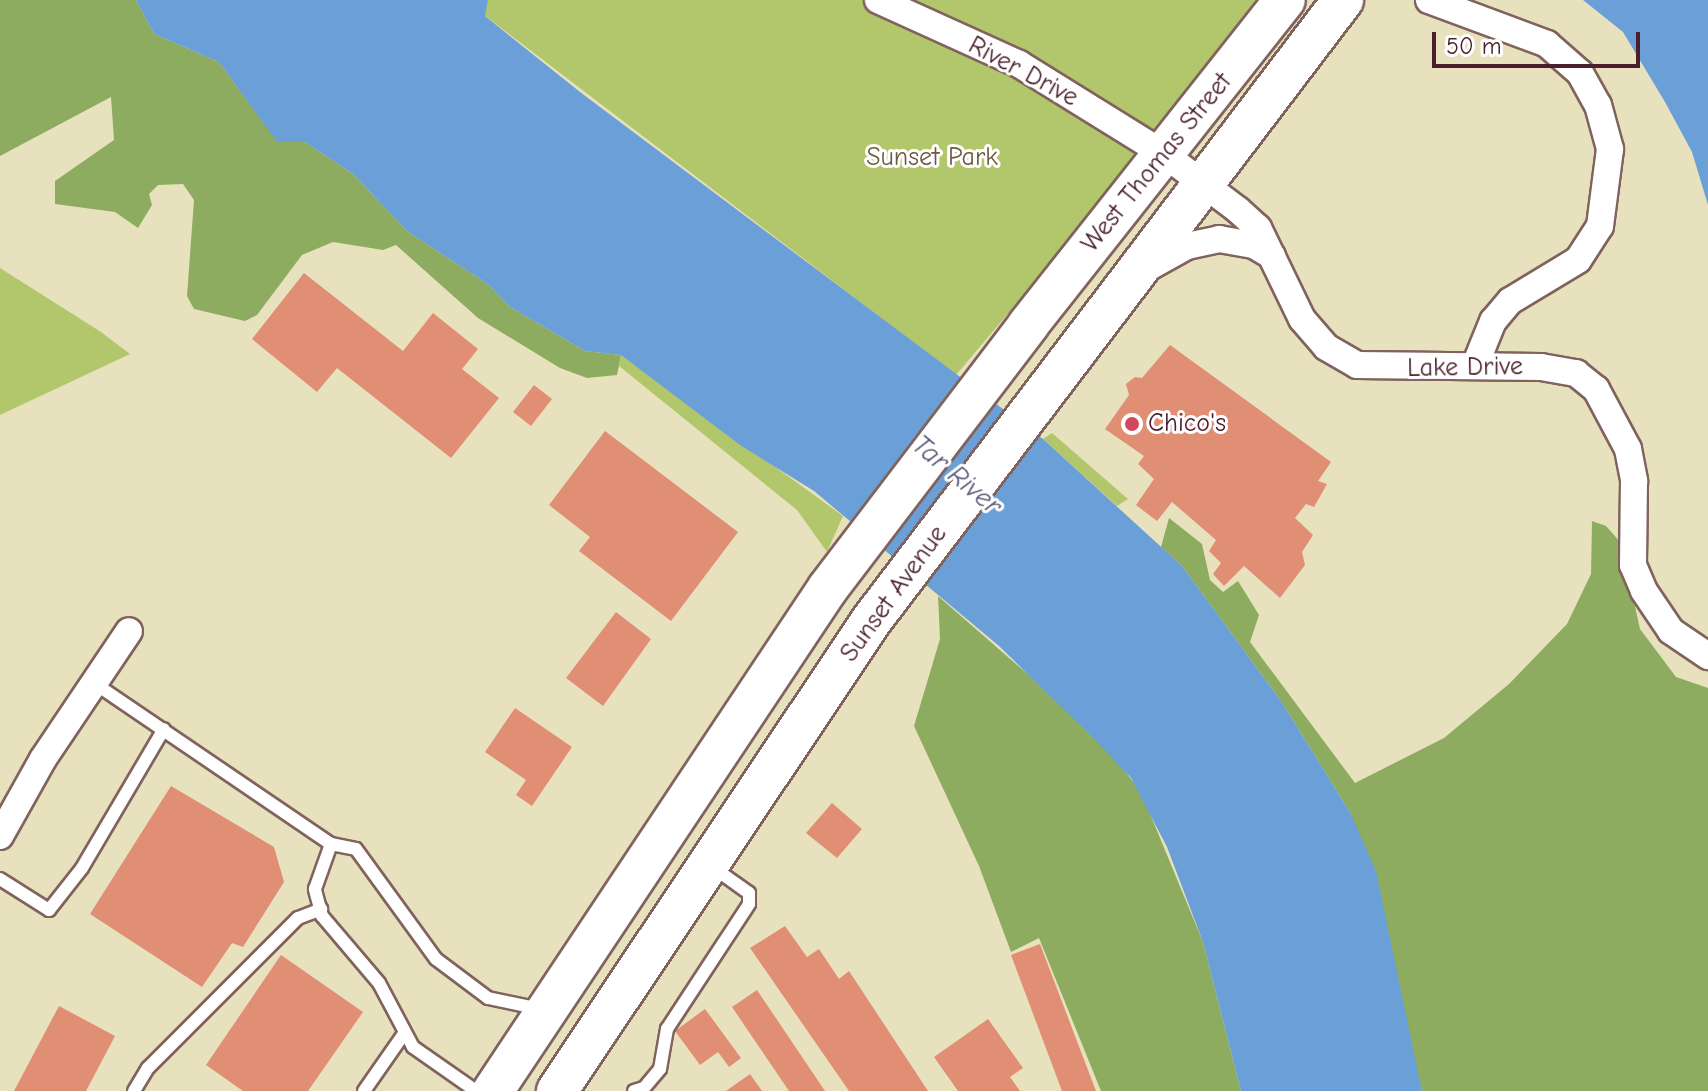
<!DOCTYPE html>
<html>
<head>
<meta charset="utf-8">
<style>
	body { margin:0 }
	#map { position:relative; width:1708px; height:1091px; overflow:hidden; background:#e8e1bd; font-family:"Comic Neue",sans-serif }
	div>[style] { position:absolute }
	.green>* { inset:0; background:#b2c76b }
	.forest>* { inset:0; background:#8dac5f }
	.water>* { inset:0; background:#6aa0d7 }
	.building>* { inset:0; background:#e08f74 }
	.roads { filter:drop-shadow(2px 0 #81635e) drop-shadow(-2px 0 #81635e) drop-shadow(0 2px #81635e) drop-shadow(0 -2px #81635e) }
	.lane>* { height:12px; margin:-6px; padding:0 6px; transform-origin:6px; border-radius:6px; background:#fff }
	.street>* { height:26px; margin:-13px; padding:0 13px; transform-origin:13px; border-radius:13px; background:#fff }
	.primary>* { height:40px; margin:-20px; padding:0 20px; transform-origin:20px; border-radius:20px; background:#fff }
	.dots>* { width:22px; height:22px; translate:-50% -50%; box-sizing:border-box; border:4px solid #fff; border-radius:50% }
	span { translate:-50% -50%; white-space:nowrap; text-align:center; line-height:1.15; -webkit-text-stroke:6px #fff; paint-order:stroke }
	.street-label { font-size:26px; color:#4a1f2b }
	.park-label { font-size:26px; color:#6e5a41 }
	.poi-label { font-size:26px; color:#4a1f2b }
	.left { translate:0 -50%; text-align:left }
	.water-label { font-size:28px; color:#585978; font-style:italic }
	.scale { position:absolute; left:1432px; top:32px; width:208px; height:36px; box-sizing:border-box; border:4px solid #4a1f2b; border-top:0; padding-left:10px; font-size:24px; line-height:28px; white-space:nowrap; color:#4a1f2b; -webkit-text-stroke:6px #fff; paint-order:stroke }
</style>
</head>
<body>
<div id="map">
	<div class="green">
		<i style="clip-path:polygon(488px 0,1256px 0,1123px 178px,956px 375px,484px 15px)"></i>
		<i style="clip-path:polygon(0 268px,101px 332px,130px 354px,0 415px)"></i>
		<i style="clip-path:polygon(621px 355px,843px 516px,827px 552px,797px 510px,619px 366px)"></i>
		<i style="clip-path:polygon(1052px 433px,1128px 499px,1117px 506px,1043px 439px)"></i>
	</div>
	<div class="forest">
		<i style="clip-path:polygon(0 0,136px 0,154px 34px,219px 62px,277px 141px,305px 142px,353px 174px,407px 231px,489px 285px,510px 307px,585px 351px,621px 355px,617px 375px,587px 378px,560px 368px,478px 318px,396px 245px,383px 250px,333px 242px,302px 255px,257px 315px,245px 321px,194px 309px,187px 296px,194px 200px,183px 184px,158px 185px,149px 194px,152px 205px,138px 228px,115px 212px,55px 204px,55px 181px,114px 140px,111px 97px,0 156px)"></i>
		<i style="clip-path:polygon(1169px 518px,1202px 544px,1210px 580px,1223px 592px,1238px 581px,1259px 615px,1250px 642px,1355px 783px,1444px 738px,1509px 684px,1567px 624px,1591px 574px,1592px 521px,1606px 526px,1621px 543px,1640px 629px,1676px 677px,1708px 688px,1708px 1091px,1422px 1091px,1351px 814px,1281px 701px,1182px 566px,1161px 547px)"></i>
		<i style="clip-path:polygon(938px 596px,1031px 677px,1117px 761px,1141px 792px,1203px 942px,1241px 1091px,1101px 1091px,1039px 938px,1011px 952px,979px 866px,914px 726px,940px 639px)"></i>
	</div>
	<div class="water">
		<i style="clip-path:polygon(136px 0,488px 0,485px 16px,580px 92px,1043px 439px,1182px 566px,1281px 701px,1351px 814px,1376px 871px,1422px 1091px,1241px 1091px,1203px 942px,1167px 847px,1131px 778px,1094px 739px,999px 646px,814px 491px,740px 445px,621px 355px,585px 351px,510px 307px,489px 285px,407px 231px,353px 174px,305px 142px,277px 142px,219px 62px,154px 34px)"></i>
		<i style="clip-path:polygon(1583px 0,1708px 0,1708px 205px,1692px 152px,1665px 102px,1623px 32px)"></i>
	</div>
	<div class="building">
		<i style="clip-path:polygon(304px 273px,403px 351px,433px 313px,478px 349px,462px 369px,499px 398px,451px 458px,337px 368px,317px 392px,252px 339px)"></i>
		<i style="clip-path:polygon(1170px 345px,1331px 462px,1318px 481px,1327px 484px,1314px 507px,1306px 504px,1295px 518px,1313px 535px,1302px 552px,1305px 565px,1280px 598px,1244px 566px,1224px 586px,1213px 574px,1221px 563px,1209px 551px,1216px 540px,1172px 502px,1157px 521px,1136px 505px,1154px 479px,1138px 464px,1144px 456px,1105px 429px,1129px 395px,1126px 384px,1135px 377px,1142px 378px)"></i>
		<i style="clip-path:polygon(534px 385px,552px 399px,531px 426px,513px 412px)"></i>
		<i style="clip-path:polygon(605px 431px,738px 532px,671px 621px,579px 551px,590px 537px,549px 505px)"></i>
		<i style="clip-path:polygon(616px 612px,651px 639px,603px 706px,566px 678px)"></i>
		<i style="clip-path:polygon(515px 708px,572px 747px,532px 806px,516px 795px,526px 780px,485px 752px)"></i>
		<i style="clip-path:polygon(171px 786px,274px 847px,284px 882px,243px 947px,232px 943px,202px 987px,90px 914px)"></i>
		<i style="clip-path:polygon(832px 803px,862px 829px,837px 858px,806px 833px)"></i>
		<i style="clip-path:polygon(785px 926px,807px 957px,819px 949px,839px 979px,849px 971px,928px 1091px,849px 1091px,750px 948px)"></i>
		<i style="clip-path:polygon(1040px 944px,1096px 1091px,1062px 1091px,1011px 955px)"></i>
		<i style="clip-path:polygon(281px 955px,363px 1012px,308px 1091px,243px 1091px,206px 1065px)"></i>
		<i style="clip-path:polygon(757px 990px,825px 1091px,789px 1091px,732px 1007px)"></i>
		<i style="clip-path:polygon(59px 1006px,115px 1036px,86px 1091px,14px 1091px)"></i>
		<i style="clip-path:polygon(705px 1009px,741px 1058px,729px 1067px,718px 1052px,700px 1065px,675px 1031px)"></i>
		<i style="clip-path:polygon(988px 1019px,1023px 1068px,1010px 1077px,1020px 1091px,958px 1091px,934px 1057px)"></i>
		<i style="clip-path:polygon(750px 1074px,762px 1091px,726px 1091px)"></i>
	</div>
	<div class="roads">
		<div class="lane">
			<i style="left:94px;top:683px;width:287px;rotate:34.2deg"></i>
			<i style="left:0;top:879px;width:58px;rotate:32.3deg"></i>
			<i style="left:49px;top:910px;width:53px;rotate:-51.8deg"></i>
			<i style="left:82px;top:868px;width:161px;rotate:-59.5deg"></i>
			<i style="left:134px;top:1091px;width:27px;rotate:-59deg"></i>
			<i style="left:148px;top:1068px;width:212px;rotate:-45deg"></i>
			<i style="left:298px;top:918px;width:25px;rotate:-21deg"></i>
			<i style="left:364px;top:1091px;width:68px;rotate:-55.1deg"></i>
			<i style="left:476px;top:1091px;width:77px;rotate:-145.1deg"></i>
			<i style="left:413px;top:1047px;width:72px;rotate:-118deg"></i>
			<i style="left:379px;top:983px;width:88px;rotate:-130.4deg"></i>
			<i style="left:322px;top:916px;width:28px;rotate:-105deg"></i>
			<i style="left:315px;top:889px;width:48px;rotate:-70.4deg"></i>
			<i style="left:331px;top:844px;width:25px;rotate:11deg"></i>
			<i style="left:356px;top:849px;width:136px;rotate:54deg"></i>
			<i style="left:436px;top:959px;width:65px;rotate:36.9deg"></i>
			<i style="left:488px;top:998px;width:53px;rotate:11.9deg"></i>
			<i style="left:634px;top:1091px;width:10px;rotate:-17deg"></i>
			<i style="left:644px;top:1088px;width:25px;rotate:-50deg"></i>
			<i style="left:660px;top:1069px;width:41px;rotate:-80.1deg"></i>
			<i style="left:667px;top:1029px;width:149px;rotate:-56.7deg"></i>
			<i style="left:749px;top:904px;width:11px;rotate:-90deg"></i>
			<i style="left:749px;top:893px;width:43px;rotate:-144.5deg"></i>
		</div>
		<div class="street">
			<i style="left:878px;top:0;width:155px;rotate:24.4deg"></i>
			<i style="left:1019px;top:64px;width:171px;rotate:31.8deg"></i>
			<i style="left:1164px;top:154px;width:93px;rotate:37.1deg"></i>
			<i style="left:1238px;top:210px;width:27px;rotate:42deg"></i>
			<i style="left:1258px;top:228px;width:101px;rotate:64.2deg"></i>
			<i style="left:1302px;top:319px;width:37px;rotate:49deg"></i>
			<i style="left:1326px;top:347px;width:36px;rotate:30deg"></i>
			<i style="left:1357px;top:365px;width:184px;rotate:0.6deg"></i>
			<i style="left:1541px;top:367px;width:36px;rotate:10deg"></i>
			<i style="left:1576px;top:373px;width:26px;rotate:39deg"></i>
			<i style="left:1596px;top:389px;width:68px;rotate:61.9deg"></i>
			<i style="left:1628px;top:449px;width:33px;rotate:79deg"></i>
			<i style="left:1634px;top:481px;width:84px;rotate:90.7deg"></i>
			<i style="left:1633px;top:565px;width:28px;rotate:67deg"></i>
			<i style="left:1644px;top:591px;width:48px;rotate:56deg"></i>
			<i style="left:1671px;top:631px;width:45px;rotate:34deg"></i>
			<i style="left:1429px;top:0;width:126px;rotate:20.4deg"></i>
			<i style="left:1547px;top:44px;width:44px;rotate:41.3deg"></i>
			<i style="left:1580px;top:73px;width:37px;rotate:61deg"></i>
			<i style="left:1598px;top:105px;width:46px;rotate:74.7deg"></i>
			<i style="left:1610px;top:149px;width:78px;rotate:97.4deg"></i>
			<i style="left:1600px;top:226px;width:40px;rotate:122.9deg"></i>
			<i style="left:1578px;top:260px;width:79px;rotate:148.9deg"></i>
			<i style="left:1510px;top:301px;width:26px;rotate:130deg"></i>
			<i style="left:1493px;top:321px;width:45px;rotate:112deg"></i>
			<i style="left:1149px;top:267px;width:43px;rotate:-28.9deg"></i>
			<i style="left:1187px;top:246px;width:33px;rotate:-12deg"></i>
			<i style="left:1219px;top:239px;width:36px;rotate:10deg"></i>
			<i style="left:1254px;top:245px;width:21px;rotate:31deg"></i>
			<i style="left:0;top:836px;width:88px;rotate:-60.8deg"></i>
			<i style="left:43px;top:759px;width:154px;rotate:-56.1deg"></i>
		</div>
		<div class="primary">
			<i style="left:493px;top:1091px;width:604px;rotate:-56.34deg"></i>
			<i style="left:828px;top:588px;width:330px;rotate:-52.7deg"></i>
			<i style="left:1028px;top:325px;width:414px;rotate:-51.7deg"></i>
			<i style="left:557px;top:1091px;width:565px;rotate:-56.25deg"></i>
			<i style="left:871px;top:621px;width:780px;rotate:-52.76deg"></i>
		</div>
	</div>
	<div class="dots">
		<i style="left:1132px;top:424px;background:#d1495b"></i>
	</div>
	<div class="street-label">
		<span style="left:1023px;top:72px;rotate:28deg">River Drive</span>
		<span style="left:1157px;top:163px;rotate:-51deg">West Thomas Street</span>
		<span style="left:1465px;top:368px;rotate:-1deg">Lake Drive</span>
		<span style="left:894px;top:594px;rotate:-54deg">Sunset Avenue</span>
	</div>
	<div class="park-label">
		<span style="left:932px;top:158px">Sunset Park</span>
	</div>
	<div class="poi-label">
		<span class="left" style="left:1148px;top:424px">Chico's</span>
	</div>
	<div class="water-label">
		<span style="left:957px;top:475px;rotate:40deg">Tar River</span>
	</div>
	<div class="scale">50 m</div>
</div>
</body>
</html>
